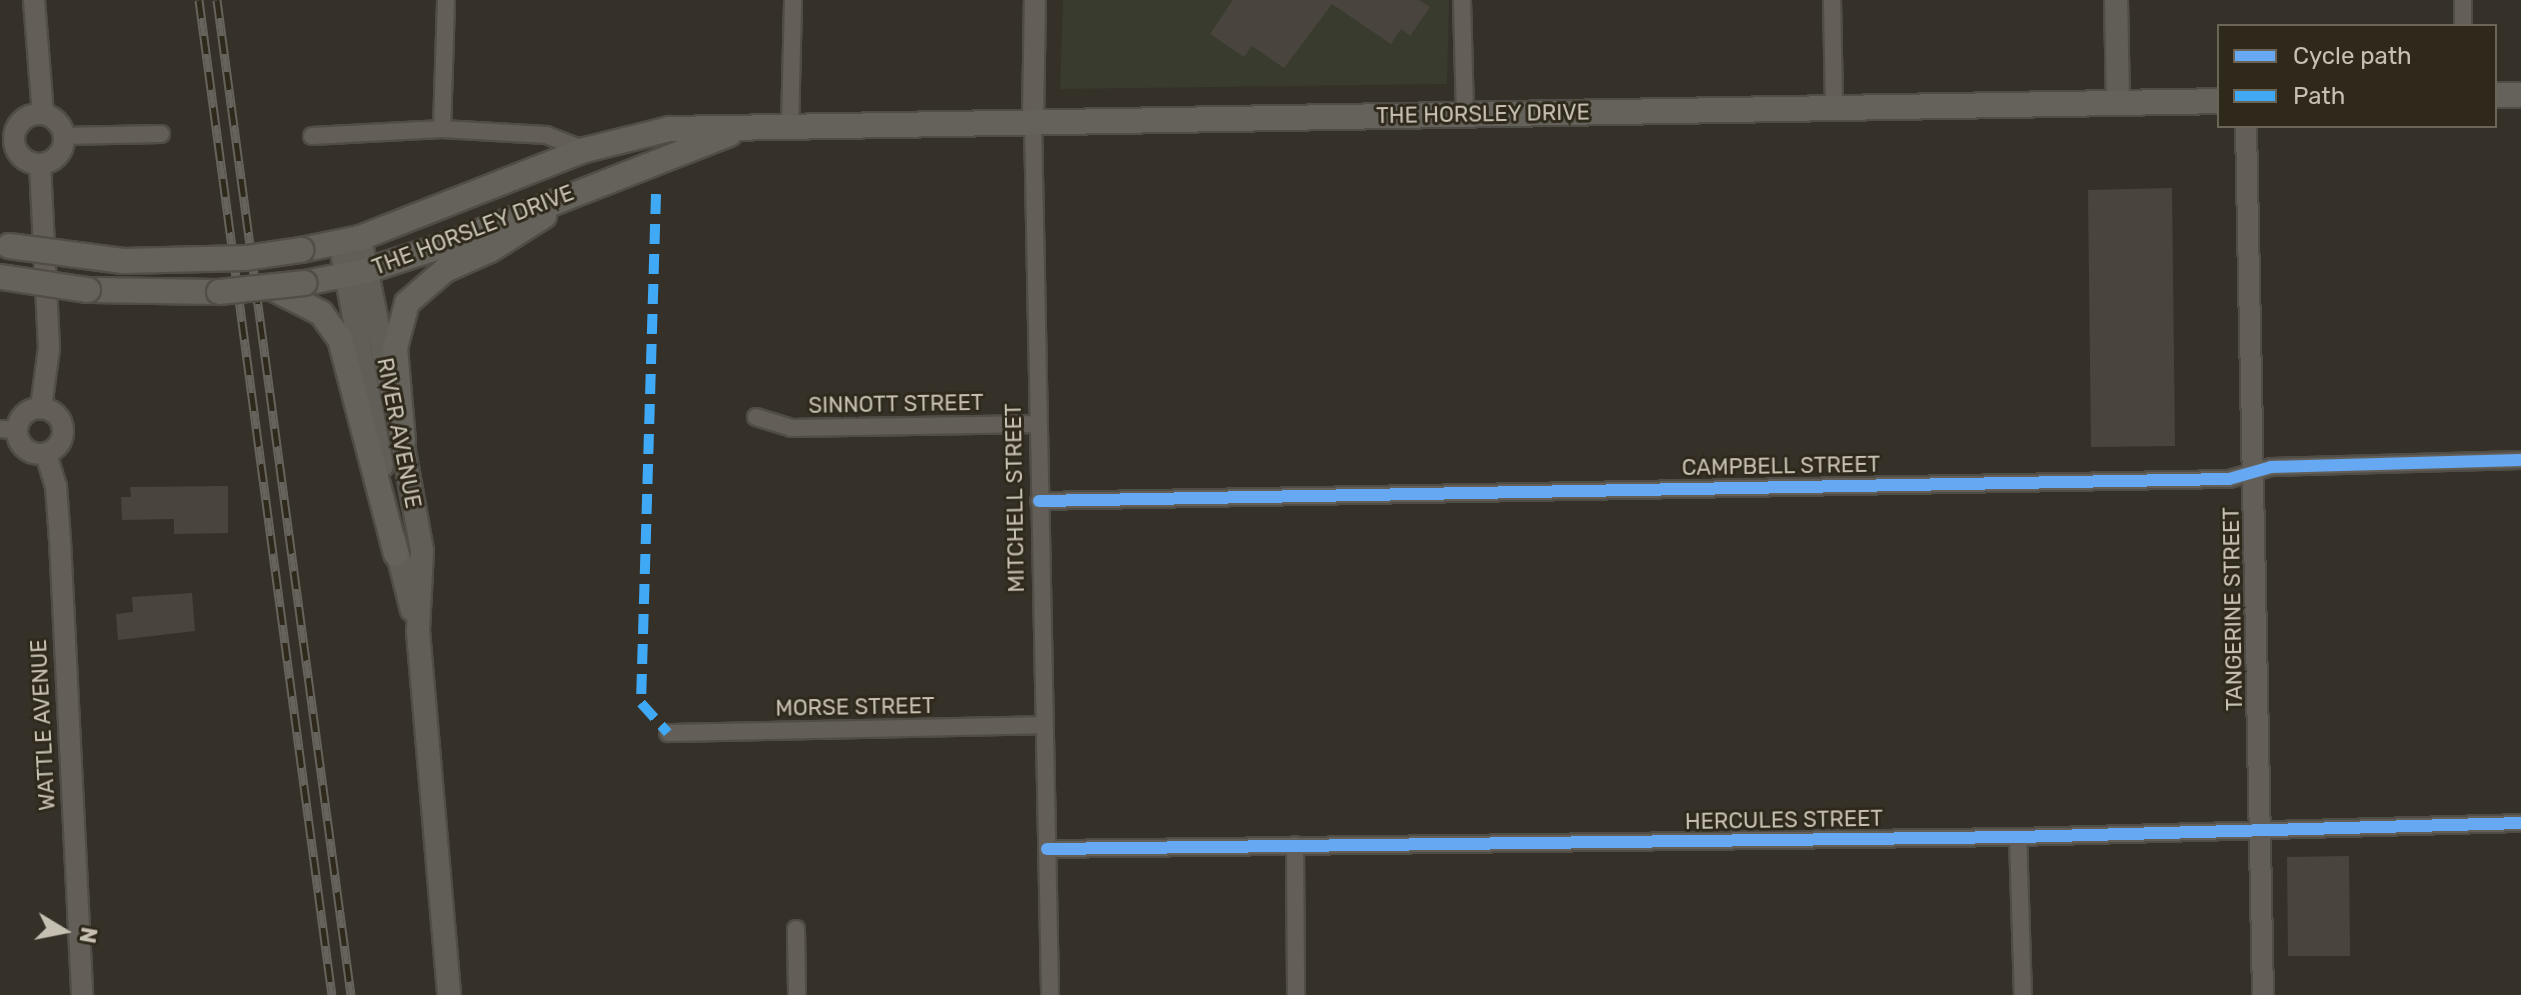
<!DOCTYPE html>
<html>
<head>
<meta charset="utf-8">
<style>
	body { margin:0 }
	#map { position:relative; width:2521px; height:995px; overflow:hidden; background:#353129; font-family:Rubik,sans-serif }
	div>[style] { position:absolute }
	.medical>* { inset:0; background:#383b2e }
	.building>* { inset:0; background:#49453e }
	.roads { filter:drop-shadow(2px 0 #504d46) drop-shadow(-2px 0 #504d46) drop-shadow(0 2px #504d46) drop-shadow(0 -2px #504d46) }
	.minor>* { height:16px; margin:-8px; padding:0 8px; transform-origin:8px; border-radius:8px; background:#635f58 }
	.tertiary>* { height:20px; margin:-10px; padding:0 10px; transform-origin:10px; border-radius:10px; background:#635f58 }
	.tertiary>.ring { margin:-10px; padding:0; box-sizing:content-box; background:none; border:20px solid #635f58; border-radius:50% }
	.secondary>* { height:22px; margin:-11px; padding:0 11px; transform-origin:11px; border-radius:11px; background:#615e57 }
	.primary>* { height:24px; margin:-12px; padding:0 12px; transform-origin:12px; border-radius:12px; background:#65625b }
	.rail>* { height:9px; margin-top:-4.5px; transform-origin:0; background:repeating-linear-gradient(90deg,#2f291c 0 18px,#66635c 0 36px); box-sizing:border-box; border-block:2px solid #66635c }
	.bridges { filter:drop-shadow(2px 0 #524e46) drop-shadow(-2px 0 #524e46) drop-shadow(0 2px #524e46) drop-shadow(0 -2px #524e46) }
	.primary-bridge>* { height:24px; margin:-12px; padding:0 12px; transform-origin:12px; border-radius:12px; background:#65625b }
	.quiet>* { height:10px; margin-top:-5px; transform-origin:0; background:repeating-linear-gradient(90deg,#3fa9f5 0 20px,transparent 0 30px) }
	.cycleway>* { height:12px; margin:-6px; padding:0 6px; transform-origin:6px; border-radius:6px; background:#66a8f1 }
	span { translate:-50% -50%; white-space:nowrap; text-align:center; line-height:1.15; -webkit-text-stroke:6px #2f291c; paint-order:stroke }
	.street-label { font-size:22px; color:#c6c0b2 }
	.legend { position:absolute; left:2217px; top:24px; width:280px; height:104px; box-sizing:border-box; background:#2f291c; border:2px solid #6b6558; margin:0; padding:10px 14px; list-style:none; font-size:24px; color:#c6c0b2 }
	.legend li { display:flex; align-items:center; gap:16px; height:40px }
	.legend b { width:40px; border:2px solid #6b6558 }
	.north { position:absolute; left:24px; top:891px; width:80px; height:80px; -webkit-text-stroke:6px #2f291c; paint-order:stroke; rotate:100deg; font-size:22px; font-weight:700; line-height:32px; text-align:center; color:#c6c0b2 }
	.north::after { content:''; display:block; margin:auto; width:28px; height:36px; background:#c6c0b2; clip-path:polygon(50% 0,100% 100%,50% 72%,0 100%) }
</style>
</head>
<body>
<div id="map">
	<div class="medical">
		<i style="clip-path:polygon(1063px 0,1449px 0,1447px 84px,1060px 89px)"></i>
	</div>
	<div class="building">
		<i style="clip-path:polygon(1233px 0,1419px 0,1430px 7px,1410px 36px,1401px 29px,1391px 44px,1332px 4px,1284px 68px,1252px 46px,1244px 57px,1210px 34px)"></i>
		<i style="clip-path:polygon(2172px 188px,2175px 446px,2091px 447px,2088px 190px)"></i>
		<i style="clip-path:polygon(228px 486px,228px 533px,174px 534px,174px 519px,122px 520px,121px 497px,131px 497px,130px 487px)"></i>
		<i style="clip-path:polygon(192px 593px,195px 631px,118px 640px,116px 614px,133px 612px,132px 597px)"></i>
		<i style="clip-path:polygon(2349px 856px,2350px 956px,2288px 956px,2287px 857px)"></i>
	</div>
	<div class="roads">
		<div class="minor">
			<i style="left:1462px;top:0;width:115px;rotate:88.5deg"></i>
			<i style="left:1832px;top:0;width:107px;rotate:88.9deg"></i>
			<i style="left:2463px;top:0;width:26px;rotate:90deg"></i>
			<i style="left:1033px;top:122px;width:873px;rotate:88.88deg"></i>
			<i style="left:790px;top:126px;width:126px;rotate:-88.6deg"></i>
			<i style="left:442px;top:129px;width:129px;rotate:-88.2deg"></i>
			<i style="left:64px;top:136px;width:97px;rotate:-1.2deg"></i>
			<i style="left:312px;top:136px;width:130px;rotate:-3.1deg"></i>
			<i style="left:442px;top:129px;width:104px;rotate:3.3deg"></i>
			<i style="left:546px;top:135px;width:42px;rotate:21deg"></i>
			<i style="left:756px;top:417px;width:37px;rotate:17deg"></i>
			<i style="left:791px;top:428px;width:247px;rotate:-0.9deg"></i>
			<i style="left:0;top:429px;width:17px;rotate:3deg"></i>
			<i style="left:1039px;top:501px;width:1190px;rotate:-1.06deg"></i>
			<i style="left:2229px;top:479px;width:44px;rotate:-15.9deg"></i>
			<i style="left:2271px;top:467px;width:250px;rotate:-1.6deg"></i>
			<i style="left:668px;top:733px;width:376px;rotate:-1.2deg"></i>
			<i style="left:2018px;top:837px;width:158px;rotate:88.2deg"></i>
			<i style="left:1295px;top:845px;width:150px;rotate:89.6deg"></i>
			<i style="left:1047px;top:849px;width:971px;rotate:-0.71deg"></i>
			<i style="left:2018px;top:837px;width:503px;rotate:-1.59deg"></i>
			<i style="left:796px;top:929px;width:66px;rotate:89.1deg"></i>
		</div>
		<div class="tertiary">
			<i style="left:34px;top:0;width:114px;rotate:85.5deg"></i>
			<i class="ring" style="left:14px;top:114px;width:30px;height:30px"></i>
			<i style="left:1033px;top:122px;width:122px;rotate:-89.1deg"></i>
			<i style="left:2246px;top:126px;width:869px;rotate:88.88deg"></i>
			<i style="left:40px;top:164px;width:184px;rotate:87.2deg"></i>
			<i style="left:49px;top:348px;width:61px;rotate:97.6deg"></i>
			<i class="ring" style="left:17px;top:408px;width:26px;height:26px"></i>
			<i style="left:46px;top:454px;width:34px;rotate:73deg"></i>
			<i style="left:56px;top:486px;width:54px;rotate:85.8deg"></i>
			<i style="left:60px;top:540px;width:456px;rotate:87.2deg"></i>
		</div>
		<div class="secondary">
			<i style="left:2116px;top:0;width:102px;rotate:88.9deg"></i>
			<i style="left:360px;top:238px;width:155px;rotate:78.5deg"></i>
			<i style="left:340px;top:242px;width:228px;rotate:79.4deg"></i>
			<i style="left:399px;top:423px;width:130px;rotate:79.8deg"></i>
			<i style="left:422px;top:551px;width:80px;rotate:92.9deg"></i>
			<i style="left:418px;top:631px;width:365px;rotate:85.1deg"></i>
			<i style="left:394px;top:539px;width:73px;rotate:75.8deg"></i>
		</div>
		<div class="primary">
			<i style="left:2495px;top:95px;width:26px"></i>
			<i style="left:301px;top:250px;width:60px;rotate:-11.5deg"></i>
			<i style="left:360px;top:238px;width:242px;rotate:-21.4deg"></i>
			<i style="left:585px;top:150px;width:87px;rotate:-14deg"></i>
			<i style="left:669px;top:129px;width:1550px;rotate:-1.03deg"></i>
			<i style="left:305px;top:283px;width:62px;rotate:-11.1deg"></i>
			<i style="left:366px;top:271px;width:89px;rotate:-18.2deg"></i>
			<i style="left:451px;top:243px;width:299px;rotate:-21.4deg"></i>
			<i style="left:272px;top:288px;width:55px;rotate:27deg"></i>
			<i style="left:321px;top:313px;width:32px;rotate:54deg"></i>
			<i style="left:340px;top:339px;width:222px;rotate:75.4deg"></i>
			<i style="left:88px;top:290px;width:131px;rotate:0.9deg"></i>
			<i style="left:403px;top:441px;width:93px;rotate:-94.9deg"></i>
			<i style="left:395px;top:348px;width:47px;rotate:-75.1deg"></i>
			<i style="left:407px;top:303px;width:50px;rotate:-41deg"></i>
			<i style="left:445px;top:270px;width:49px;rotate:-24deg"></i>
			<i style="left:490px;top:250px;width:64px;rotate:-32.2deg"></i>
		</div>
	</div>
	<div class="rail">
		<i style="left:199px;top:0;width:1004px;rotate:82.39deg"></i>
		<i style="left:217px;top:0;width:1004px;rotate:82.33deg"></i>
	</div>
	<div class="bridges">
		<div class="primary-bridge">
			<i style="left:9px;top:246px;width:115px;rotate:7.5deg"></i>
			<i style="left:123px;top:261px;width:123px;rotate:-1.4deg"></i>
			<i style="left:246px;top:258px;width:56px;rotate:-8.3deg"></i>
			<i style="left:1px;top:277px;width:88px;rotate:8.5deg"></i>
			<i style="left:219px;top:292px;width:86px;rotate:-6deg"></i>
		</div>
	</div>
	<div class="quiet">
		<i style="left:656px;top:194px;width:509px;rotate:91.69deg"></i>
		<i style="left:641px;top:703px;width:40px;rotate:48deg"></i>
	</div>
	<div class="cycleway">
		<i style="left:1039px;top:501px;width:1190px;rotate:-1.06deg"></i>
		<i style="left:2229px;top:479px;width:44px;rotate:-15.9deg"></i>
		<i style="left:2271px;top:467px;width:250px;rotate:-1.6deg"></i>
		<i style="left:1047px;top:849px;width:971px;rotate:-0.71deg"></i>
		<i style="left:2018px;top:837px;width:503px;rotate:-1.59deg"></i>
	</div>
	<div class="street-label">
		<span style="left:1483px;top:114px;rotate:-1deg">THE HORSLEY DRIVE</span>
		<span style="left:473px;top:230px;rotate:-21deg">THE HORSLEY DRIVE</span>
		<span style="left:896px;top:404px;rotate:-1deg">SINNOTT STREET</span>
		<span style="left:399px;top:433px;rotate:79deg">RIVER AVENUE</span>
		<span style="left:1781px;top:466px;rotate:-1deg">CAMPBELL STREET</span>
		<span style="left:1015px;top:498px;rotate:-91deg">MITCHELL STREET</span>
		<span style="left:2233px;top:609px;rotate:-91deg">TANGERINE STREET</span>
		<span style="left:855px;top:707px;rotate:-1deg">MORSE STREET</span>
		<span style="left:43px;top:725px;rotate:-93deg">WATTLE AVENUE</span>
		<span style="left:1784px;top:820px;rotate:-1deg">HERCULES STREET</span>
	</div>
	<ul class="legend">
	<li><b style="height:10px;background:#66a8f1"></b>Cycle path</li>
	<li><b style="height:10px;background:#3fa9f5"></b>Path</li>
	</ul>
	<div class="north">N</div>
</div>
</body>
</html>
